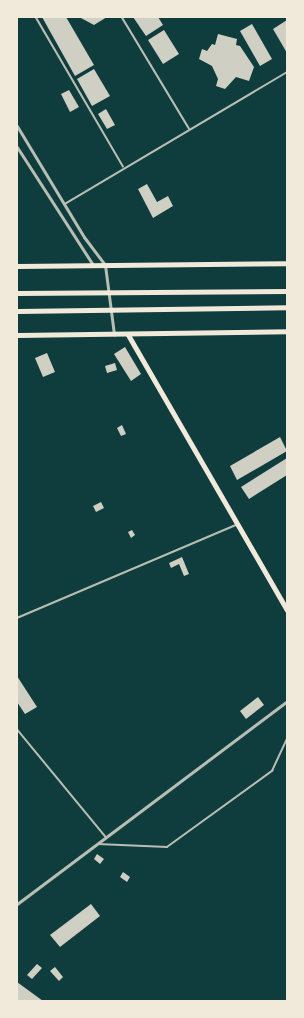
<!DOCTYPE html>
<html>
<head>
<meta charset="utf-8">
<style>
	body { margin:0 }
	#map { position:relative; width:304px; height:1018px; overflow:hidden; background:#0f3d3e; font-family:Mulish,sans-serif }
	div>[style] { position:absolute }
	.building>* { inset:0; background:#cfcfc3 }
	.service>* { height:1.5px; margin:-0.75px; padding:0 0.75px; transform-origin:0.75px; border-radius:0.75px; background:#b8beb3 }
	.minor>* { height:3px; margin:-1.5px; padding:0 1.5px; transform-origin:1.5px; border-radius:1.5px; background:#b8beb3 }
	.secondary>* { height:4.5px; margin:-2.25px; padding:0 2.25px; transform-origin:2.25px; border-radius:2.25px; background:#f1e9da }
	.trunk>* { height:5px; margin:-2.5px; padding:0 2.5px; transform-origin:2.5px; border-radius:2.5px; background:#f1e9da }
	span { translate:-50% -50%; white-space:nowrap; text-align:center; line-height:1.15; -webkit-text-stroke:4px #f1e9da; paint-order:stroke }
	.frame { position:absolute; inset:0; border:18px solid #f1e9da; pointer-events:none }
</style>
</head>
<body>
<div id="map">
	<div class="building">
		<i style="clip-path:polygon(42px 17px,66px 17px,94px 65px,75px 76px)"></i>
		<i style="clip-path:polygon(79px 17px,107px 17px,94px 25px)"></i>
		<i style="clip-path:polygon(133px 17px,158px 17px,163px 25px,146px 36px)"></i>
		<i style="clip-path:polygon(287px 20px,287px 53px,273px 29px)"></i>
		<i style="clip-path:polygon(252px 24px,272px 59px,260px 66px,240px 31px)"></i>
		<i style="clip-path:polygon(164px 30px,179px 54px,163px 64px,148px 40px)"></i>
		<i style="clip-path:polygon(218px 34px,237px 39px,236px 45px,240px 46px,254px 67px,249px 81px,236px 77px,225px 89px,216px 86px,218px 79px,212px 66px,199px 59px,202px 49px,207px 51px,212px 44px,215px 45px)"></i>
		<i style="clip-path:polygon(94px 69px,110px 96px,92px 106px,77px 79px)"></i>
		<i style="clip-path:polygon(69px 90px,79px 107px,70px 112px,61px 94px)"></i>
		<i style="clip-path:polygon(106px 109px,115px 125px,107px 129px,98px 114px)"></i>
		<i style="clip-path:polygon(147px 184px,157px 202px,168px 196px,173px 206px,153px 218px,138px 189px)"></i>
		<i style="clip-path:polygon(125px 347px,141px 374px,131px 381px,114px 354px)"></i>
		<i style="clip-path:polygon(47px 353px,55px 372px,43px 377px,35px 358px)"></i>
		<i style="clip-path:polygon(115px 363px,117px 370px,107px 373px,105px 366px)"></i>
		<i style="clip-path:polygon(122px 425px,126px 434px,121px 436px,117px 428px)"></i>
		<i style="clip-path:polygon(280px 437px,287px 451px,237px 480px,230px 466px)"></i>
		<i style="clip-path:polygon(287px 458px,287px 475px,249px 499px,241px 487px)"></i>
		<i style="clip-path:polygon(101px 502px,104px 508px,96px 512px,93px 506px)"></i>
		<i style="clip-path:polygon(132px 530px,135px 535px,131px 538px,128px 532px)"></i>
		<i style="clip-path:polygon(182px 557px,189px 574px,184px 576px,179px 564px,171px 568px,169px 563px)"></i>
		<i style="clip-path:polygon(17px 676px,37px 707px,25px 714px,17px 702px)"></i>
		<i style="clip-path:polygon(258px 697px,264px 705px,246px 719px,240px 711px)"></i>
		<i style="clip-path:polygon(97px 854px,104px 859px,100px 864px,94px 859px)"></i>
		<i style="clip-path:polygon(123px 872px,130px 877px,127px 882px,120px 877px)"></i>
		<i style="clip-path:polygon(91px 904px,100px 916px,60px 947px,50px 935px)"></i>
		<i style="clip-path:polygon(37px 964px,42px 968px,32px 979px,27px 975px)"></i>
		<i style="clip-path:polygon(55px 967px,63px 977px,59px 981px,50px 971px)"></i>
		<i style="clip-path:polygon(17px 982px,43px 1001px,17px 1001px)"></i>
	</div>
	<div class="service">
		<i style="left:36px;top:17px;width:173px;rotate:59.7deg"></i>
		<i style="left:122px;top:17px;width:130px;rotate:58.9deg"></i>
		<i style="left:65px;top:204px;width:258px;rotate:-30.7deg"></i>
		<i style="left:17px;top:618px;width:238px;rotate:-23deg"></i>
		<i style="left:17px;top:729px;width:140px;rotate:50.5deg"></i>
		<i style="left:98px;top:844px;width:69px;rotate:2.5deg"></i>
		<i style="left:167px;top:847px;width:130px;rotate:-35.9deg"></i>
		<i style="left:272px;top:771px;width:35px;rotate:-65deg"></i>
	</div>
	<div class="minor">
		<i style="left:17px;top:126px;width:130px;rotate:58.9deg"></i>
		<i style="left:84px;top:237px;width:35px;rotate:53deg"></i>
		<i style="left:105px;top:265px;width:70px;rotate:82.6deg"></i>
		<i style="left:17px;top:147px;width:140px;rotate:57.2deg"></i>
		<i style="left:17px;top:904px;width:338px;rotate:-36.9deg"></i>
	</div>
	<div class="secondary">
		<i style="left:17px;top:266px;width:270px;rotate:-0.6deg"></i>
		<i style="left:128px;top:334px;width:318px;rotate:60deg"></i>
		<i style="left:17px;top:335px;width:270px;rotate:-0.8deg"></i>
	</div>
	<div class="trunk">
		<i style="left:17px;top:293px;width:270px;rotate:-0.4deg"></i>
		<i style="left:17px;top:311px;width:270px;rotate:-0.8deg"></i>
	</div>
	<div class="frame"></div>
</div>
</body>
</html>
